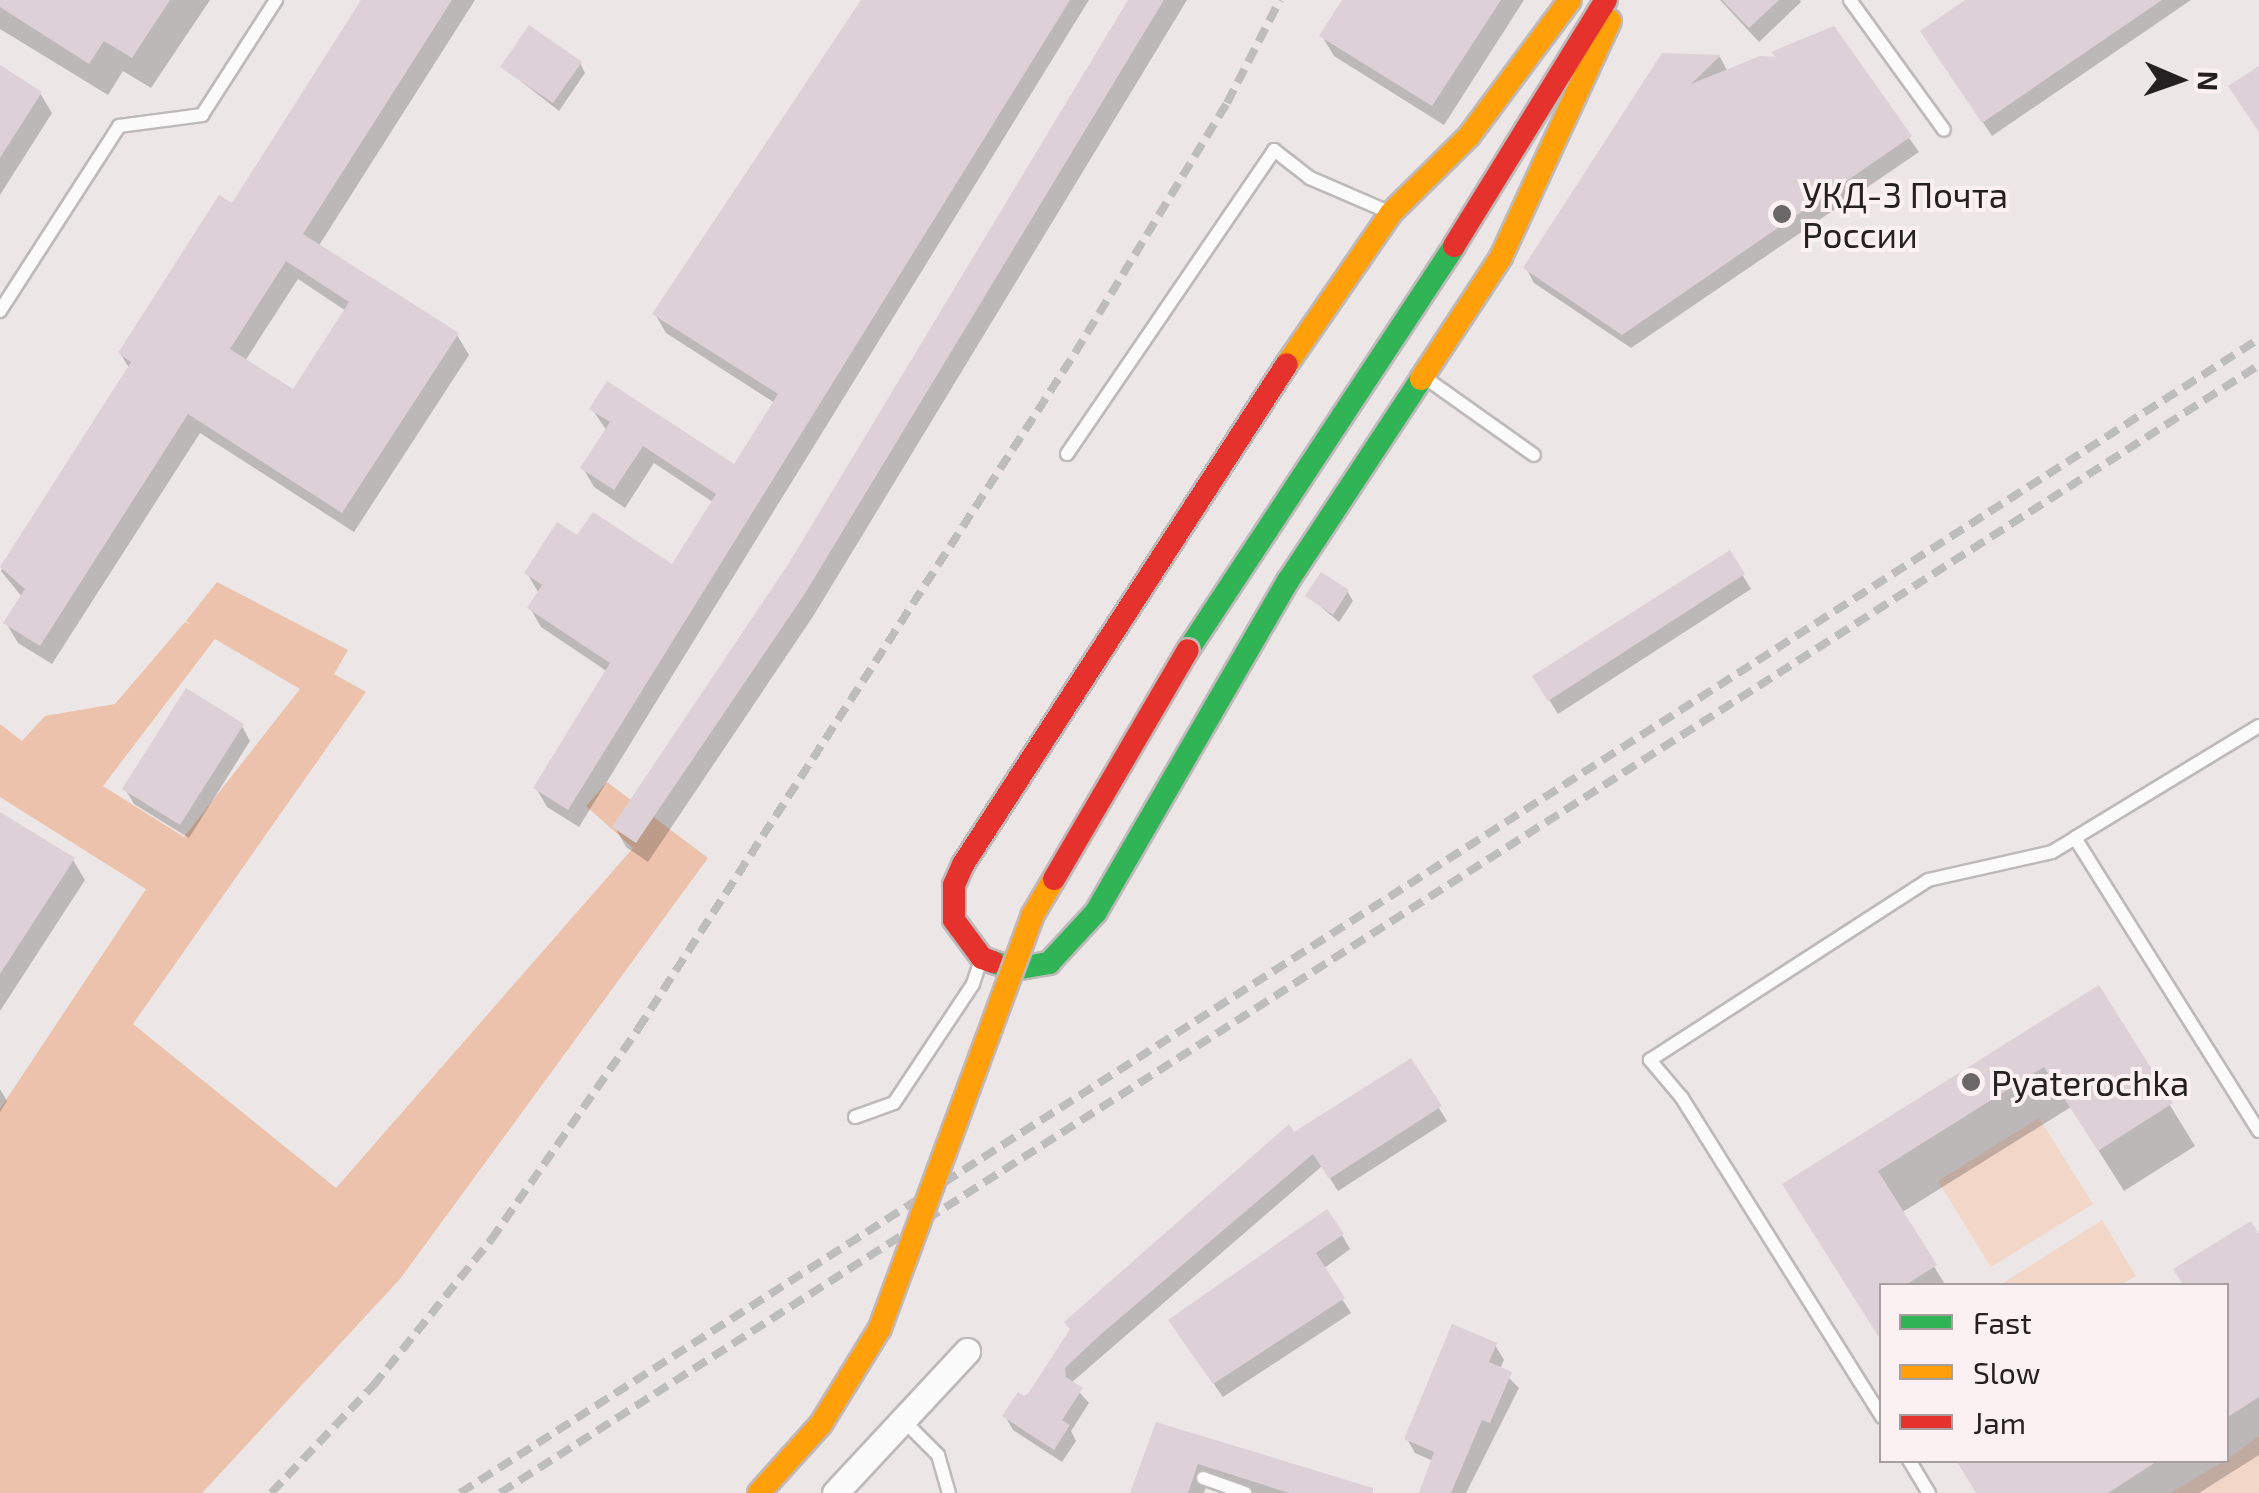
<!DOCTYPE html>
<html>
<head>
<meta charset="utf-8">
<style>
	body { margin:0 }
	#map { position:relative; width:2259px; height:1493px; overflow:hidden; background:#ece6e7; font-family:"Exo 2",sans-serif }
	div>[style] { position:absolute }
	.green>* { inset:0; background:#f2d6c8 }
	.forest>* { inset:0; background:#ecc2ac }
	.shadow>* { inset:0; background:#0003 }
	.building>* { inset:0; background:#ddd0d6 }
	.roads { filter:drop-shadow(2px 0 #beb9ba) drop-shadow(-2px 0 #beb9ba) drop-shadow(0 2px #beb9ba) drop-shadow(0 -2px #beb9ba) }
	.lane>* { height:12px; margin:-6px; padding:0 6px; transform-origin:6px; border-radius:6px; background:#fcfbfb }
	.street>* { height:25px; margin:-12.5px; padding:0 12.5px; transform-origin:12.5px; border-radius:12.5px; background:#fcfbfb }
	.fast>* { height:22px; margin:-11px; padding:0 11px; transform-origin:11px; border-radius:11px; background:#30b455 }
	.slow>* { height:22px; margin:-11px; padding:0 11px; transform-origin:11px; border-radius:11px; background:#ff9f0a }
	.jam>* { height:22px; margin:-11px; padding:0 11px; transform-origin:11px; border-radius:11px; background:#e5322d }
	.rail>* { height:8px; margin-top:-4px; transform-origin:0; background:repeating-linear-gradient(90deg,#bebdbd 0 15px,transparent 0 23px) }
	.bridges { filter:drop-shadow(2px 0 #c2b7b6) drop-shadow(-2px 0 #c2b7b6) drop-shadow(0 2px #c2b7b6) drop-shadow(0 -2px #c2b7b6) }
	.slow-bridge>* { height:22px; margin:-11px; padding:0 11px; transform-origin:11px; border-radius:11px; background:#ff9f0a }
	.jam-bridge>* { height:22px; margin:-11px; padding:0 11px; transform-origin:11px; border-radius:11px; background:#e5322d }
	.dots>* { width:28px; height:28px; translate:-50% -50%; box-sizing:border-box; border:5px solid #fcf1f2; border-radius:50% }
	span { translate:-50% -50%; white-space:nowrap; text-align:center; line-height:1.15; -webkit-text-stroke:8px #fcf1f2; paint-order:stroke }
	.poi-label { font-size:35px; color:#252122 }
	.left { translate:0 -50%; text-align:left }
	.legend { position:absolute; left:1879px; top:1283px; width:350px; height:180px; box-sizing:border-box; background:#fcf1f2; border:2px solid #a69e9f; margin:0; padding:12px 18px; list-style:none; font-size:30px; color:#252122 }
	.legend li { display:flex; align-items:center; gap:20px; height:50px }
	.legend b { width:50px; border:2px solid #a69e9f }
	.north { position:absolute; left:2129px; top:30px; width:100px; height:100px; -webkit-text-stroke:8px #fcf1f2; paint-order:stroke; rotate:92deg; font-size:28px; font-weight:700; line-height:40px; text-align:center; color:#252122 }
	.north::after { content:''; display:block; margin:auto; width:35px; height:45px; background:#252122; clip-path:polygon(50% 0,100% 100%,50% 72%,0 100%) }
</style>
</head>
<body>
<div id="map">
	<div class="green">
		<i style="clip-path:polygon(2039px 1118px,2093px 1204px,1991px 1267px,1938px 1181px)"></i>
		<i style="clip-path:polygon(2102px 1220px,2136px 1276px,2120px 1285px,2000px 1285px)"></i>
		<i style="clip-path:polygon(2259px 1436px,2259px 1493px,2170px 1493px,2226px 1460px)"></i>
	</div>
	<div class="forest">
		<i style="clip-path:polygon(evenodd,217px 582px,348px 650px,334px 674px,366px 692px,133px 1024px,336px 1188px,633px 848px,586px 806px,607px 782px,708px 858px,400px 1279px,202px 1493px,0 1493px,0 1109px,146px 889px,0 797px,0 724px,22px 741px,45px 716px,115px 704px,185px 622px,191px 625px,186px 621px,217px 582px,215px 639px,300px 689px,184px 837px,103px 786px,215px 639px)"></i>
	</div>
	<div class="shadow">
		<i style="clip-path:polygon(0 0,210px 0,151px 88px,123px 71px,108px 95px,0 29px)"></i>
		<i style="clip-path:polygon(evenodd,365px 0,475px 0,318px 247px,457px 335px,469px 355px,354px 532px,200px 433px,52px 664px,18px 643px,6px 623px,22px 597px,1px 571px,129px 368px,120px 353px,233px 207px,365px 0,298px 279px,346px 311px,294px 393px,245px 361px,298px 279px)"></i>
		<i style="clip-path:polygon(864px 0,1089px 0,579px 827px,547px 807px,536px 788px,608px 672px,541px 627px,530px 608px,538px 592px,527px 573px,578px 539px,673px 568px,713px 502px,654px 463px,625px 508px,594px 487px,583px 468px,607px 431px,592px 409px,735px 467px,775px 403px,666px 333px,655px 314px)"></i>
		<i style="clip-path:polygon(1132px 0,1187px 0,814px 615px,648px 862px,626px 847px,615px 827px,791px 565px)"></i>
		<i style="clip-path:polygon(1345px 0,1524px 0,1444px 125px,1334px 56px,1322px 36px)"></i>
		<i style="clip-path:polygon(1720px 0,1800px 0,1801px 2px,1759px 42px)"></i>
		<i style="clip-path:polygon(1970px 0,2191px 0,1992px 136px,1932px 46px)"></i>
		<i style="clip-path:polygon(1833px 30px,1919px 152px,1631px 348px,1534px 283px,1526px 268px,1663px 56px,1720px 57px,1728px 72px,1778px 59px)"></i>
		<i style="clip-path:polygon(580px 63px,585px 73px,559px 111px,503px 67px)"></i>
		<i style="clip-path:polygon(0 68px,40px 93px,52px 113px,0 195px)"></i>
		<i style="clip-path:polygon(1729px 553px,1751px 589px,1558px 714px,1535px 677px)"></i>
		<i style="clip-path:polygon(1347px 591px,1353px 601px,1339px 622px,1308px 596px)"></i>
		<i style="clip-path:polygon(242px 726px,250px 741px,189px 838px,134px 804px,125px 789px)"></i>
		<i style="clip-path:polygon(0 815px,73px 860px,85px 880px,0 1011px)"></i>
		<i style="clip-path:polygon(2098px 988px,2195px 1146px,2124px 1191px,2071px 1107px,1901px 1213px,1946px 1286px,1882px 1286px,1810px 1226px)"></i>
		<i style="clip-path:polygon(1410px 1062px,1447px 1121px,1338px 1191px,1322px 1166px,1071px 1383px,1089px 1403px,1071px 1431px,1076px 1441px,1062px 1462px,1013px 1430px,1005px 1416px,1294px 1136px)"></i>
		<i style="clip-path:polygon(0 1089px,7px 1101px,0 1112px)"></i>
		<i style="clip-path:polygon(1342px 1235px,1350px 1249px,1323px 1269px,1351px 1313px,1223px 1397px,1179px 1335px)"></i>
		<i style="clip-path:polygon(2259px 1239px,2259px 1455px,2199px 1493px,1977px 1493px,1957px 1460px,2226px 1460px,2226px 1371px)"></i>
		<i style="clip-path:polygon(1495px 1345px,1504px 1360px,1500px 1369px,1519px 1388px,1466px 1493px,1421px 1493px,1433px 1461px,1415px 1453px,1407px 1439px)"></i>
		<i style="clip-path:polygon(1157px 1425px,1361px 1493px,1247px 1493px,1208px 1481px,1204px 1493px,1133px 1493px)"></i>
	</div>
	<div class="building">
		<i style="clip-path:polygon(0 0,170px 0,132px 58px,104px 41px,89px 64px,0 7px)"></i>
		<i style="clip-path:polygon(evenodd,361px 0,452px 0,303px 234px,459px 333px,342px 513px,188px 414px,40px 646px,3px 623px,25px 589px,0 567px,131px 362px,118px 353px,219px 195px,232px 203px,361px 0,286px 261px,349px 302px,293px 389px,230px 349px,286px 261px)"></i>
		<i style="clip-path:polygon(861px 0,1070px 0,568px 810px,533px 788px,610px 663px,527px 608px,542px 585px,524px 573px,557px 522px,577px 535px,593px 512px,672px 564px,716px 494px,643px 446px,614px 490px,580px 468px,610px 422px,589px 409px,607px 381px,734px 464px,778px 394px,652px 314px)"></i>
		<i style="clip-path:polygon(1128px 0,1164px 0,804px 595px,636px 843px,612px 827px,789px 563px)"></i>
		<i style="clip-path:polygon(1342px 0,1501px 0,1432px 106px,1319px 36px)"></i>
		<i style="clip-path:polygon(1722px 0,1779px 0,1749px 28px)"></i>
		<i style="clip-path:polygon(1965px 0,2162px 0,1982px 123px,1920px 31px)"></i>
		<i style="clip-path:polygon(529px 25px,582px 62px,553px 103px,500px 67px)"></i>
		<i style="clip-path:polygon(1834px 26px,1912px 136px,1622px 335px,1523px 268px,1662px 53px,1721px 55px,1691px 84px,1760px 56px,1776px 57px,1771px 52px)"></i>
		<i style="clip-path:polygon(0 65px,42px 92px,0 158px)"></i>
		<i style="clip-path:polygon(2259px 66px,2259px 132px,2228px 86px)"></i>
		<i style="clip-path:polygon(1730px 550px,1745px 574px,1548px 701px,1532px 676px)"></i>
		<i style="clip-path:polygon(1321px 572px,1349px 590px,1333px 615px,1305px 596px)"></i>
		<i style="clip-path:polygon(186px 688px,244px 724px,180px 825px,122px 789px)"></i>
		<i style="clip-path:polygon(0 812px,75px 858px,0 974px)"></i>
		<i style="clip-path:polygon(2099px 985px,2173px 1103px,2098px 1151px,2044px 1067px,1878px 1171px,1937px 1265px,1904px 1286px,1882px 1286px,1882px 1342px,1782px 1184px)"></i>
		<i style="clip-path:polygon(1411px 1058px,1442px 1106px,1329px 1179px,1313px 1154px,1100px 1335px,1065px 1368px,1066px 1377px,1083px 1388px,1062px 1420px,1070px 1425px,1054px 1450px,1002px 1416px,1018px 1392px,1026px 1397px,1070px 1329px,1064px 1322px,1289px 1124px,1294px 1132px)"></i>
		<i style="clip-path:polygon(1327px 1209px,1344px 1234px,1316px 1253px,1345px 1298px,1213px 1384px,1168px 1320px)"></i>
		<i style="clip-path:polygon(2251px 1221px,2259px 1234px,2259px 1397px,2226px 1418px,2226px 1286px,2184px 1286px,2173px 1269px)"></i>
		<i style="clip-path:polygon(1452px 1324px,1497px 1343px,1489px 1362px,1512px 1372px,1490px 1423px,1482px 1420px,1451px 1493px,1419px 1493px,1434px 1452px,1404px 1439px)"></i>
		<i style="clip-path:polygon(1156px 1422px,1373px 1488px,1373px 1493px,1289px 1493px,1198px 1464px,1188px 1493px,1130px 1493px)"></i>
		<i style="clip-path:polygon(1956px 1460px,2159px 1460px,2108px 1493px,1976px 1493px)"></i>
	</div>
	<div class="roads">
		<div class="lane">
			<i style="left:1850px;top:0;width:160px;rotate:54.1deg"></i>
			<i style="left:0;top:311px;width:220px;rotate:-57.2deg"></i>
			<i style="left:119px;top:126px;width:84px;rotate:-7.5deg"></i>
			<i style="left:202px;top:115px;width:137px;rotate:-57.2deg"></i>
			<i style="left:1427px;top:379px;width:131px;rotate:35.4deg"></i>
			<i style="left:1067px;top:454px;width:368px;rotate:-55.7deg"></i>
			<i style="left:1274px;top:150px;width:46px;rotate:37.9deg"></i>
			<i style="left:1310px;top:178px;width:86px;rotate:23.3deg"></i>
			<i style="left:2259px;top:726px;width:215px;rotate:148.7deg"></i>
			<i style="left:2075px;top:838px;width:346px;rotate:57.9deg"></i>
			<i style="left:855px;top:1117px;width:41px;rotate:-19.7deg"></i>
			<i style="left:894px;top:1103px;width:143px;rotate:-56.4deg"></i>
			<i style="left:973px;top:984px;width:25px;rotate:-72deg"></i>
			<i style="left:1882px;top:1417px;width:377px;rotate:-122.1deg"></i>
			<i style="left:1682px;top:1098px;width:50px;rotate:-130.1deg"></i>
			<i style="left:1650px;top:1060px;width:331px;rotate:-32.9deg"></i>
			<i style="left:1928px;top:880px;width:127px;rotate:-12.7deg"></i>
			<i style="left:2052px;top:852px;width:27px;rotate:-31deg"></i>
			<i style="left:902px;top:1419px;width:51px;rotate:45deg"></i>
			<i style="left:938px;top:1455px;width:40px;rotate:74deg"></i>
			<i style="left:1909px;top:1460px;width:39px;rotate:59deg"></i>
			<i style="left:1203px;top:1478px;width:45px;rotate:19.7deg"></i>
		</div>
		<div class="street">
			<i style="left:835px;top:1493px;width:194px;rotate:-47.1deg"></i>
		</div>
		<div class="fast">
			<i style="left:1188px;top:650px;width:484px;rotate:-56.6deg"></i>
			<i style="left:993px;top:962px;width:23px;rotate:18deg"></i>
			<i style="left:1015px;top:969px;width:35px;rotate:-10deg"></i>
			<i style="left:1049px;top:963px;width:69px;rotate:-47.3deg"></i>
			<i style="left:1096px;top:912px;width:383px;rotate:-59.9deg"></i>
			<i style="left:1288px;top:581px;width:242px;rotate:-56.6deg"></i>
		</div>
		<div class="slow">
			<i style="left:1287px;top:364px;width:183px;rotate:-55.4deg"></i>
			<i style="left:1391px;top:213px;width:110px;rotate:-44.6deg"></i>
			<i style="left:1469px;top:136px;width:169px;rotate:-53.4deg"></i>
			<i style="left:1421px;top:379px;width:146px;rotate:-56.7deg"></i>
			<i style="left:1501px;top:257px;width:260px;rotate:-65.2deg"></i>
		</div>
		<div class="jam">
			<i style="left:1454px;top:246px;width:289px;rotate:-58.3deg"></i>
			<i style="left:993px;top:962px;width:12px;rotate:-160deg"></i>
			<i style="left:982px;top:958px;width:47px;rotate:-126.4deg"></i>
			<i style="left:954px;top:920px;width:35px;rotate:-90deg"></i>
			<i style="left:954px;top:885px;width:24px;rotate:-66deg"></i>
			<i style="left:964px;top:863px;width:594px;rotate:-57.09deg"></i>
		</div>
	</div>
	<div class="rail">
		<i style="left:271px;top:1493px;width:148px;rotate:-46.4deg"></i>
		<i style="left:373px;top:1386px;width:188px;rotate:-51.1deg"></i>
		<i style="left:491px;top:1240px;width:257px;rotate:-55.1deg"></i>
		<i style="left:638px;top:1029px;width:805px;rotate:-57.12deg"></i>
		<i style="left:1075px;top:353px;width:293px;rotate:-58.7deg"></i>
		<i style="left:1227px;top:103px;width:116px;rotate:-62.8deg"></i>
		<i style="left:460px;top:1493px;width:2137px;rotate:-32.68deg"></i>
		<i style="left:500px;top:1493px;width:2090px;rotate:-32.67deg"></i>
	</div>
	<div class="bridges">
		<div class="slow-bridge">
			<i style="left:759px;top:1493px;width:93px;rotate:-48.1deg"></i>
			<i style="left:821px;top:1424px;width:113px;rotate:-58.4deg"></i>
			<i style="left:880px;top:1328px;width:439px;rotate:-69.7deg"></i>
			<i style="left:1032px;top:916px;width:43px;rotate:-59.3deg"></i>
		</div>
		<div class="jam-bridge">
			<i style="left:1054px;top:879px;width:265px;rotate:-59.7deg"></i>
		</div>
	</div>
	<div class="dots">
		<i style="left:1782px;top:214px;background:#6b6667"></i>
		<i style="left:1971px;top:1082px;background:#6b6667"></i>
	</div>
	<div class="poi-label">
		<span class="left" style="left:1802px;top:214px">УКД-3 Почта<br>России</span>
		<span class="left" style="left:1991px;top:1082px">Pyaterochka</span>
	</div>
	<ul class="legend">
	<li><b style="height:12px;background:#30b455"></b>Fast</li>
	<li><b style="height:12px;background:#ff9f0a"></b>Slow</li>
	<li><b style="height:12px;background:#e5322d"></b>Jam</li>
	</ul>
	<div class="north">N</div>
</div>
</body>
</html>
